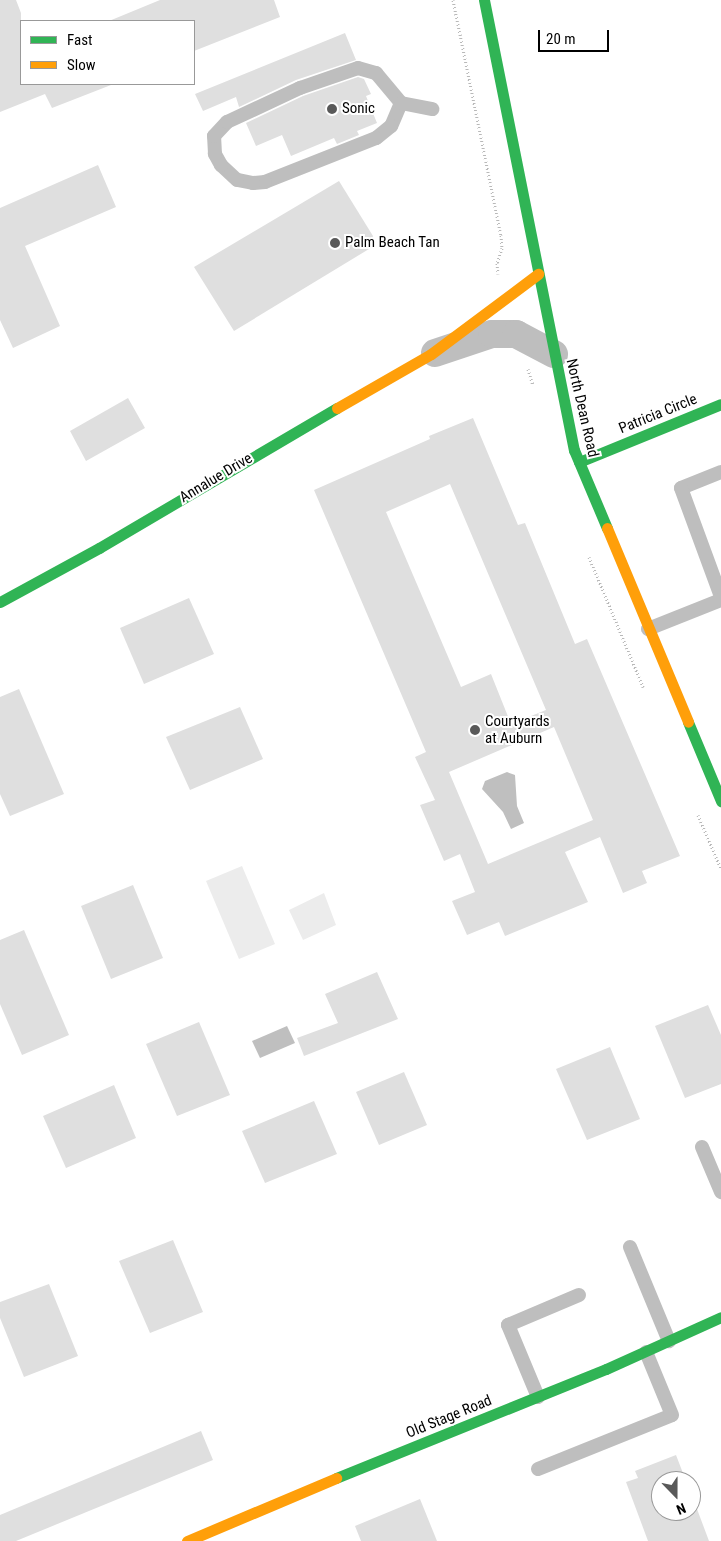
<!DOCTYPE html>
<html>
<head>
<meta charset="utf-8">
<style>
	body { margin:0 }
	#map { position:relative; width:721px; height:1541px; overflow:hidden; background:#fff; font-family:"Roboto Condensed",sans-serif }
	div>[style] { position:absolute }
	.green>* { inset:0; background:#ececec }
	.water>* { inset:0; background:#bfbfbf }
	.building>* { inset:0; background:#dfdfdf }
	.path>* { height:3px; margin-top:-1.5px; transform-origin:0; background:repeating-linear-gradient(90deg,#b9b9b9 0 1px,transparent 0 3.5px) }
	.lane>* { height:14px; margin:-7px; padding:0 7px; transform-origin:7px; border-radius:7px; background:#bebebe }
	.street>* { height:28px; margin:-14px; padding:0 14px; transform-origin:14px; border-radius:14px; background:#bebebe }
	.fast>* { height:11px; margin:-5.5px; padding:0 5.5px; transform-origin:5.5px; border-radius:5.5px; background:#30b455 }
	.slow>* { height:11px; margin:-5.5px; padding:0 5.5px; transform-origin:5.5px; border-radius:5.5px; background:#ff9f0a }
	.dots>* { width:14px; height:14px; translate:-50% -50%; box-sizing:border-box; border:2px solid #fff; border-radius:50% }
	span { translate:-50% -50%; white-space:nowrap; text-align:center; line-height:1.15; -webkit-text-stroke:4px #fff; paint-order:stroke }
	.poi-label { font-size:15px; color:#000 }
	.left { translate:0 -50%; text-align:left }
	.street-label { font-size:15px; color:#000 }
	.legend { position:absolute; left:20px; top:20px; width:175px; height:65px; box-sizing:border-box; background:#fff; border:1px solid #999; margin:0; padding:6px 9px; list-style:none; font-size:15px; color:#000 }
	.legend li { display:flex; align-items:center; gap:10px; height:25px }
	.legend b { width:25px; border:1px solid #999 }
	.north { position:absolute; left:651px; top:1471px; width:50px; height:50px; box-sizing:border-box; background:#fff; border:1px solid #999; border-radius:50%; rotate:158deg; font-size:14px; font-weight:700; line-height:20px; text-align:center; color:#000 }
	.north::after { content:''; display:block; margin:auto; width:18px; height:22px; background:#595959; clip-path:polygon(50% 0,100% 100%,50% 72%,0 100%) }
	.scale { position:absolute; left:538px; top:30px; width:71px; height:22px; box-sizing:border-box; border:2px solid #000; border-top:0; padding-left:6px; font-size:15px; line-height:18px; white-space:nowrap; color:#000; -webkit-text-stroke:4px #fff; paint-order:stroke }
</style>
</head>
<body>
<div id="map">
	<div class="green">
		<i style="clip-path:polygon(242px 866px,275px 944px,239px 959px,206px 881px)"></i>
		<i style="clip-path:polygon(324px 893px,336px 925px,303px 940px,289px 910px)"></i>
	</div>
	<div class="water">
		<i style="clip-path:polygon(507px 772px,515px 775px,517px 806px,524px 823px,511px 829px,503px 812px,482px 789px,485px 781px)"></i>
		<i style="clip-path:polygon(287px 1026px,295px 1043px,260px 1058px,252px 1041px)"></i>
	</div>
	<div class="building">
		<i style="clip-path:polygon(0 0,16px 0,21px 13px,21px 84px,111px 85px,52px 108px,45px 94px,0 112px)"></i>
		<i style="clip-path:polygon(160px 0,274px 0,280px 17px,194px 51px,194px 21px,109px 21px)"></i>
		<i style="clip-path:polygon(345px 33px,356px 60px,296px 80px,239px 107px,236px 97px,203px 111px,195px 94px)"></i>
		<i style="clip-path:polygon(358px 77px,364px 79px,371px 94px,366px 96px,377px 123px,357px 131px,359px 135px,337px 144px,334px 138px,291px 156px,282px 135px,256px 146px,246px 123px,303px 96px)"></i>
		<i style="clip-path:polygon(98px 165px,116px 207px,25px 246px,60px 326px,13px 348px,0 320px,0 208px)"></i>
		<i style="clip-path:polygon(339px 181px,373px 236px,369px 249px,234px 331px,194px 267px)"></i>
		<i style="clip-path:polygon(128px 398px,145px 428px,86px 461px,70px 431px)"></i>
		<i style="clip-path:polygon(evenodd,473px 418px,518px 525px,525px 523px,575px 644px,587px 639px,680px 856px,642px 871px,647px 883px,623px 893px,600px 837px,565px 852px,588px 902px,505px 936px,499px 922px,467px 935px,452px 901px,475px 892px,460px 854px,444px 861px,420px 805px,435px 800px,415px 757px,426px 752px,314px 490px,430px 439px,429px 436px,473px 418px,450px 484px,546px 710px,511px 724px,491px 674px,461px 687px,386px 512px,450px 484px,473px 418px,554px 727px,593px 820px,488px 864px,449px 772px,554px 727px)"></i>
		<i style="clip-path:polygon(189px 598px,214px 654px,144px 684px,120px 628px)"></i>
		<i style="clip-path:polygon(19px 689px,64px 794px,10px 816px,0 794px,0 697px)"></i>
		<i style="clip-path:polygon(240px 707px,263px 759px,190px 790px,166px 737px)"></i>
		<i style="clip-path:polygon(133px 885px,163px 958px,111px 979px,81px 906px)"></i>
		<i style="clip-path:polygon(24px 930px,69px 1035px,22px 1055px,0 1004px,0 940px)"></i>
		<i style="clip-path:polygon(377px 972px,398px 1019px,304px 1056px,297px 1038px,338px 1023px,325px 994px)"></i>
		<i style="clip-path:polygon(708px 1005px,721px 1035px,721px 1084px,685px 1098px,655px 1026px)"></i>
		<i style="clip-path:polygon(199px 1022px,230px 1095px,177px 1116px,146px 1044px)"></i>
		<i style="clip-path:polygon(610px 1047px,640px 1119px,587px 1140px,556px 1069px)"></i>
		<i style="clip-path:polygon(404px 1072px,427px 1125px,379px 1145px,356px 1092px)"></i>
		<i style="clip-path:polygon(114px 1085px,136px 1138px,66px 1168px,43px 1116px)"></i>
		<i style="clip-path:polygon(314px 1101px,337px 1154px,265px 1183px,242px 1131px)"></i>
		<i style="clip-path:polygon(173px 1240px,203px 1312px,150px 1333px,119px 1261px)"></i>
		<i style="clip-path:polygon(49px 1284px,78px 1356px,24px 1377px,0 1318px,0 1302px)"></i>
		<i style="clip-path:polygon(201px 1431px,213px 1460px,16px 1541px,0 1541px,0 1515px)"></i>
		<i style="clip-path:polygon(676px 1455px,686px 1481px,661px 1481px,661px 1511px,691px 1511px,691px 1493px,709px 1541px,648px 1541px,626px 1482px,638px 1478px,635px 1471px)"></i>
		<i style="clip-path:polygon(420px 1499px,437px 1541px,361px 1541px,355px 1526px)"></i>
	</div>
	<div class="path">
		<i style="left:453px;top:0;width:240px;rotate:78.5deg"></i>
		<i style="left:501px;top:235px;width:13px;rotate:86deg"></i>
		<i style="left:502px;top:248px;width:16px;rotate:108deg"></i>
		<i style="left:497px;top:263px;width:11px;rotate:85deg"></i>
		<i style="left:528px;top:369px;width:17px;rotate:73deg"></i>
		<i style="left:589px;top:557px;width:141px;rotate:67.4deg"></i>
		<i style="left:698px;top:815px;width:59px;rotate:66.9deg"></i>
	</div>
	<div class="lane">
		<i style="left:401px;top:103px;width:25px;rotate:113deg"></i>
		<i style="left:391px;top:126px;width:19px;rotate:141deg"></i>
		<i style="left:376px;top:138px;width:119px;rotate:158.4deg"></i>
		<i style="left:265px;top:182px;width:12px;rotate:175deg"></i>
		<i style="left:253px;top:183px;width:16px;rotate:-169deg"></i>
		<i style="left:237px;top:180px;width:22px;rotate:-137deg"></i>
		<i style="left:221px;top:165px;width:13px;rotate:-119deg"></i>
		<i style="left:215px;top:154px;width:18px;rotate:-93deg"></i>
		<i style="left:214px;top:136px;width:19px;rotate:-47deg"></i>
		<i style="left:227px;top:122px;width:81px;rotate:-25deg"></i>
		<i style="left:300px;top:88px;width:61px;rotate:-19deg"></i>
		<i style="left:358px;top:68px;width:19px;rotate:16deg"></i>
		<i style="left:376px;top:73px;width:39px;rotate:50deg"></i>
		<i style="left:401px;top:103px;width:32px;rotate:11deg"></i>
		<i style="left:721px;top:472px;width:43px;rotate:158.2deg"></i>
		<i style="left:681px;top:488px;width:116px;rotate:69.8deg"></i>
		<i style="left:648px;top:629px;width:79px;rotate:-21.7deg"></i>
		<i style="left:702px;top:1147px;width:49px;rotate:67.1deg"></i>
		<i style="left:630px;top:1247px;width:102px;rotate:67.5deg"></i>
		<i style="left:538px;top:1397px;width:78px;rotate:-112.6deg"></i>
		<i style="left:508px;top:1325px;width:77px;rotate:-22.9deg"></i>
		<i style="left:538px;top:1469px;width:144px;rotate:-21.9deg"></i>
		<i style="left:672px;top:1415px;width:68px;rotate:-112.4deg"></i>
	</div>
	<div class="street">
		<i style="left:435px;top:353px;width:60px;rotate:-18.4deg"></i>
		<i style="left:492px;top:334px;width:24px"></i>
		<i style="left:516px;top:334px;width:43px;rotate:27.8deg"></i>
	</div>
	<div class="fast">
		<i style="left:484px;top:0;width:459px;rotate:78.7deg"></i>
		<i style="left:574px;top:450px;width:85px;rotate:67.1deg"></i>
		<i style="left:579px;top:462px;width:153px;rotate:-22.2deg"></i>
		<i style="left:0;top:602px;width:113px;rotate:-28.6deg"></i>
		<i style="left:99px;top:548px;width:276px;rotate:-30.5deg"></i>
		<i style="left:688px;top:722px;width:86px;rotate:67.3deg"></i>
		<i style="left:336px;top:1478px;width:291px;rotate:-22deg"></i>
		<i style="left:606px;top:1369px;width:126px;rotate:-24.3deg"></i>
	</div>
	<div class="slow">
		<i style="left:337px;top:408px;width:108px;rotate:-29.9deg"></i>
		<i style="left:431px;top:354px;width:134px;rotate:-36.8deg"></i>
		<i style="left:607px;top:528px;width:210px;rotate:67.3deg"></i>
		<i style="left:187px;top:1541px;width:162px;rotate:-22.9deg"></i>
	</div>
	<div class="dots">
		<i style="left:332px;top:109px;background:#595959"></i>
		<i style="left:335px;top:243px;background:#595959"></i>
		<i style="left:475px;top:730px;background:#595959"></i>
	</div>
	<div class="poi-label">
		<span class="left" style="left:342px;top:109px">Sonic</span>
		<span class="left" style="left:345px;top:243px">Palm Beach Tan</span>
		<span class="left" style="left:485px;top:730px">Courtyards<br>at Auburn</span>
	</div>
	<div class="street-label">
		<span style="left:582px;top:408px;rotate:77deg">North Dean Road</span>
		<span style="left:658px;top:414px;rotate:-22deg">Patricia Circle</span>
		<span style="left:216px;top:478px;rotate:-31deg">Annalue Drive</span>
		<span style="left:449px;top:1417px;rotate:-22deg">Old Stage Road</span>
	</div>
	<ul class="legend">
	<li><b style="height:6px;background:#30b455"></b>Fast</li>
	<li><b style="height:6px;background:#ff9f0a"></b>Slow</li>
	</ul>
	<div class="north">N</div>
	<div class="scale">20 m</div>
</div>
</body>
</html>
